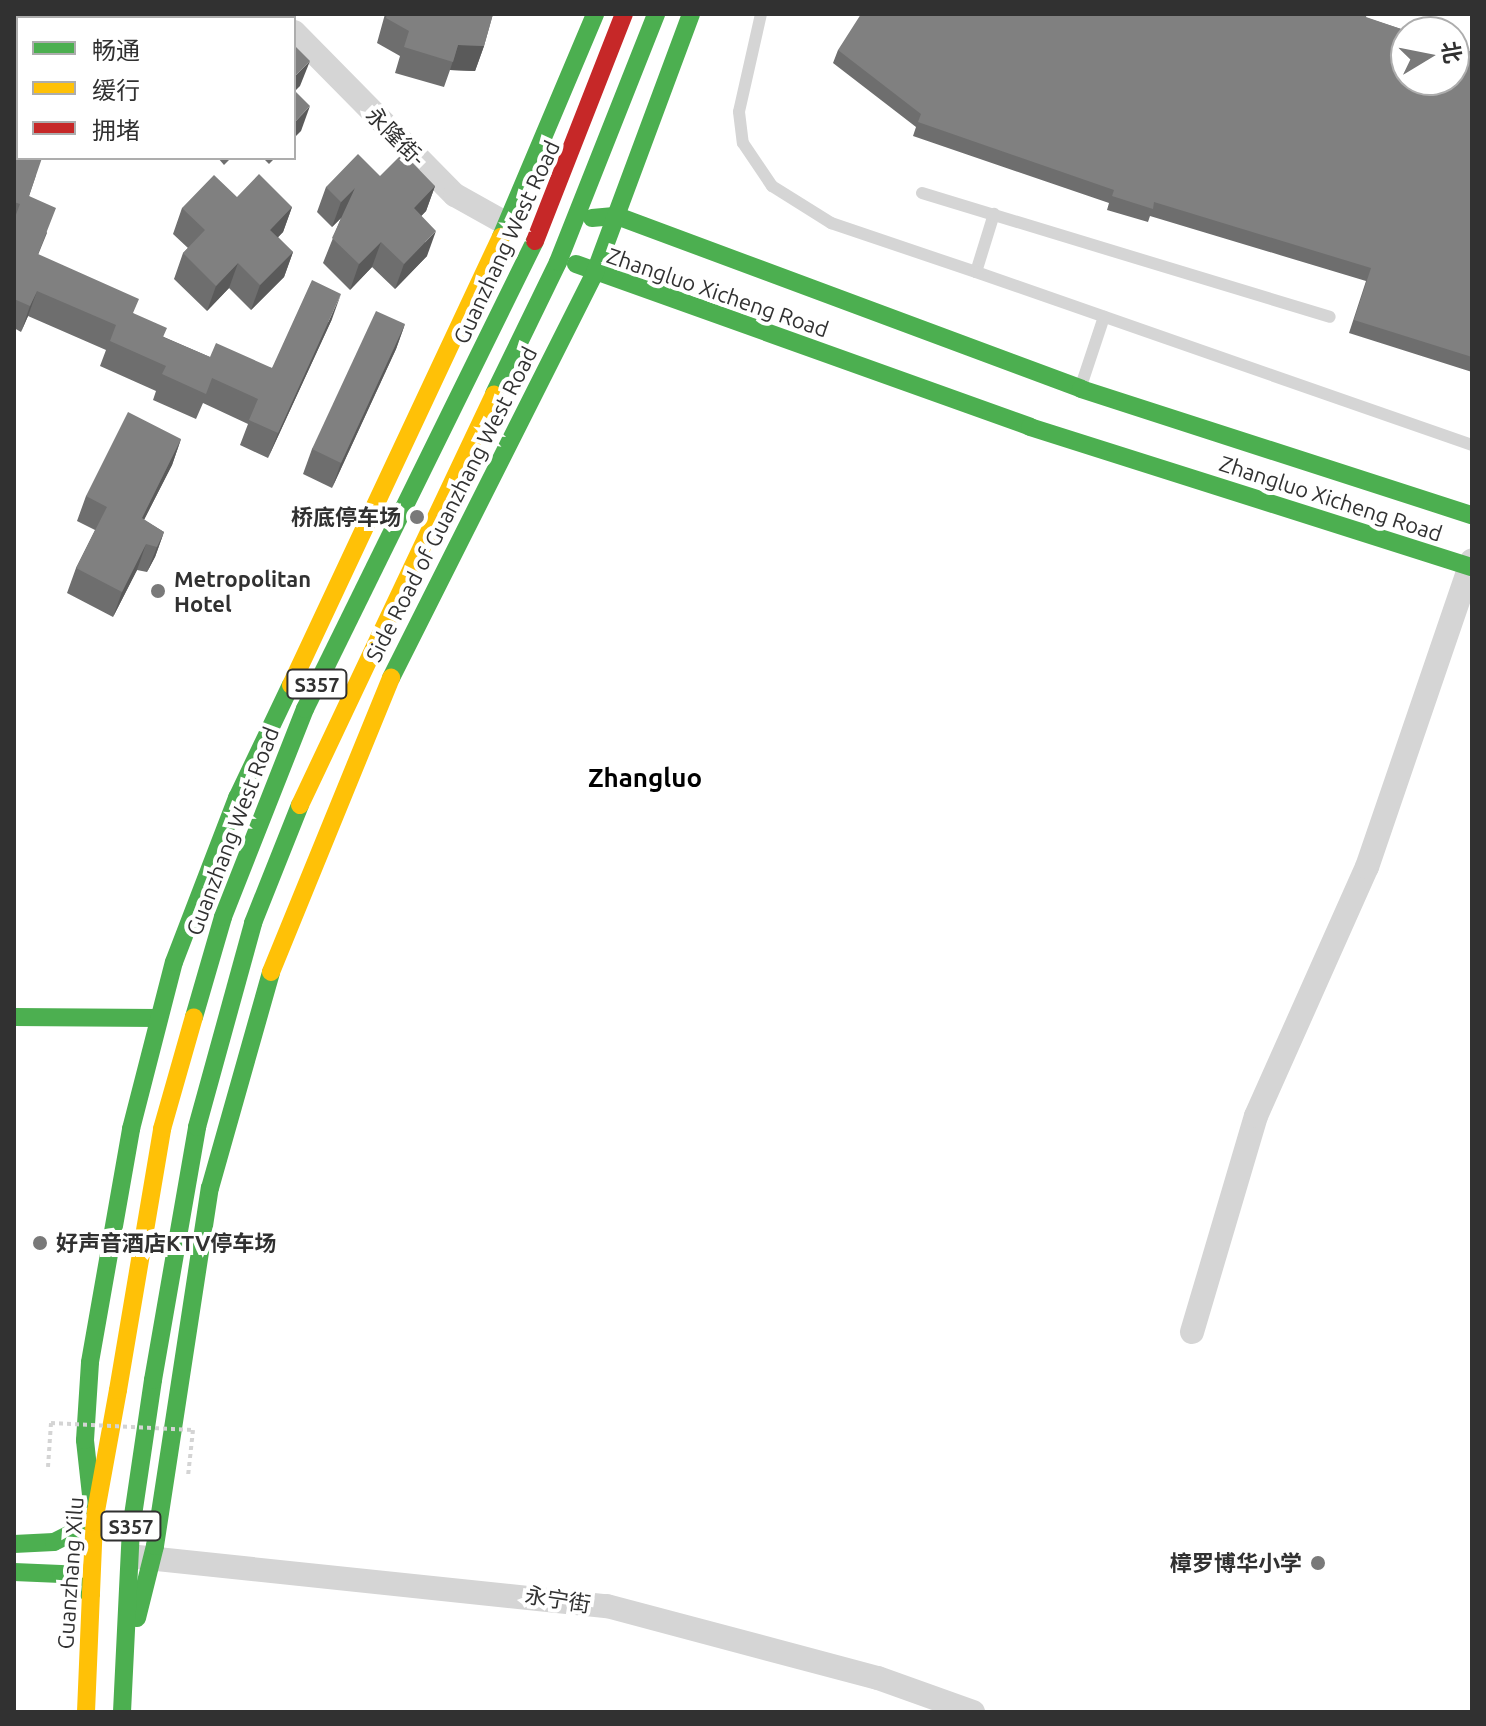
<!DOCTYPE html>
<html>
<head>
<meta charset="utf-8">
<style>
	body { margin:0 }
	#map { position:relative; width:1486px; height:1726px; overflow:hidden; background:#fff; font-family:Ubuntu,"Noto Sans SC",sans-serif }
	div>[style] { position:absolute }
	.lane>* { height:12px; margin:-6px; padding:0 6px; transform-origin:6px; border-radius:6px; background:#d5d5d5 }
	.street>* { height:24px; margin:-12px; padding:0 12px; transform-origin:12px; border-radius:12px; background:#d5d5d5 }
	.fast>* { height:18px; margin:-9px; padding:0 9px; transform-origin:9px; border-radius:9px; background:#4caf50 }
	.slow>* { height:18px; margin:-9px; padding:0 9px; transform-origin:9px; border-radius:9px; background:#ffc107 }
	.path-bridge>* { height:4px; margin-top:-2px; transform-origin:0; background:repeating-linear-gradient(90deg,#d4d4d4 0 4px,transparent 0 8px) }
	.fast-bridge>* { height:18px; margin:-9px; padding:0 9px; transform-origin:9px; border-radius:9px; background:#4caf50 }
	.slow-bridge>* { height:18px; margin:-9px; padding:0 9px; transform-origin:9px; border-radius:9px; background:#ffc107 }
	.jam-bridge>* { height:18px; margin:-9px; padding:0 9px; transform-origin:9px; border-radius:9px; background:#c62828 }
	.wall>* { inset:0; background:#6e6e6e }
	.shaded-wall>* { inset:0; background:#5a5a5a }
	.building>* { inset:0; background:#808080 }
	.dots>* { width:22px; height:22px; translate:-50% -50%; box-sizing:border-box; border:4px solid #fff; border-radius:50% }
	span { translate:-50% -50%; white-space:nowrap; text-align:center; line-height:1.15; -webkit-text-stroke:8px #fff; paint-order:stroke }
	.shield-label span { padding:2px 6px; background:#fff; border:2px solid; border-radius:6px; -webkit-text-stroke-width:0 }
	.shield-label { font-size:20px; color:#313131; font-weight:700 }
	.street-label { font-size:22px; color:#313131 }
	.poi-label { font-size:22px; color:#313131; font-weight:700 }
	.right { translate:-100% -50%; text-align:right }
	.left { translate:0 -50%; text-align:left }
	.quarter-label { font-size:26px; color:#000; font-weight:700 }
	.frame { position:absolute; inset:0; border:16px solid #313131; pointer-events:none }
	.legend { position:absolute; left:16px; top:16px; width:280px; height:144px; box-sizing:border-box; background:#fff; border:2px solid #adadad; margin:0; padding:10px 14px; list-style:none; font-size:24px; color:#313131 }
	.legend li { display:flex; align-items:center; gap:16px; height:40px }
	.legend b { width:40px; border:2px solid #adadad }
	.north { position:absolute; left:1390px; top:16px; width:80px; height:80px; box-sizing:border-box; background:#fff; border:2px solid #adadad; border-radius:50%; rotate:80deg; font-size:22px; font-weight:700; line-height:32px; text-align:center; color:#313131 }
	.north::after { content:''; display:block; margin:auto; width:28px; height:36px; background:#797979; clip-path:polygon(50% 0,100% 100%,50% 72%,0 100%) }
</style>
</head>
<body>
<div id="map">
	<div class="lane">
		<i style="left:761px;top:14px;width:100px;rotate:102.7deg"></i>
		<i style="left:739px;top:112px;width:31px;rotate:83deg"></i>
		<i style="left:743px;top:143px;width:52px;rotate:56deg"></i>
		<i style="left:772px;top:186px;width:70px;rotate:32.1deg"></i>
		<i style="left:831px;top:223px;width:153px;rotate:18.7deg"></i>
		<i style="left:976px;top:272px;width:61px;rotate:-72.8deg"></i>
		<i style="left:922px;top:193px;width:426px;rotate:16.9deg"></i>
		<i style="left:976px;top:272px;width:525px;rotate:19.23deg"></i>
		<i style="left:1081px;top:386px;width:73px;rotate:-71.6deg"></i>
	</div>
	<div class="street">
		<i style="left:276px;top:14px;width:6px;rotate:45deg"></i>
		<i style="left:294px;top:32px;width:229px;rotate:45.4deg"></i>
		<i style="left:455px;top:195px;width:62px;rotate:29.1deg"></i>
		<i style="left:1192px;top:1332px;width:225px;rotate:-73.5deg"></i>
		<i style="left:1256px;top:1116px;width:273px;rotate:-66deg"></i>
		<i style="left:1367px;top:867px;width:324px;rotate:-71.1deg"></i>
		<i style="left:138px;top:1557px;width:472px;rotate:6deg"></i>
		<i style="left:607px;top:1606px;width:280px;rotate:14.9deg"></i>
		<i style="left:878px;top:1678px;width:101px;rotate:19.7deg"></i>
	</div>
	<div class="fast">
		<i style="left:14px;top:57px;width:12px;rotate:-70deg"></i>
		<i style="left:592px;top:218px;width:25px;rotate:-5deg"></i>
		<i style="left:617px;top:216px;width:495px;rotate:20.4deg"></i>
		<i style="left:1081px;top:389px;width:411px;rotate:17.9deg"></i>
		<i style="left:501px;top:237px;width:242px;rotate:-67.1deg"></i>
		<i style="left:576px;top:264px;width:482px;rotate:19.7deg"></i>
		<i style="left:1030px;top:427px;width:464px;rotate:17.6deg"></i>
		<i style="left:391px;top:678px;width:451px;rotate:-63.3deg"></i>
		<i style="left:594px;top:275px;width:278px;rotate:-69.6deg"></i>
		<i style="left:14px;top:1017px;width:144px;rotate:0.4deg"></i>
		<i style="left:14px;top:1544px;width:40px;rotate:-2.9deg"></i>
		<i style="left:54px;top:1542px;width:45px;rotate:-26.6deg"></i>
		<i style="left:94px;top:1522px;width:82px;rotate:-96.3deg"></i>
		<i style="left:85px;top:1440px;width:78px;rotate:-86.3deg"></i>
		<i style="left:90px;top:1362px;width:237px;rotate:-80deg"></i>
		<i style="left:131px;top:1129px;width:172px;rotate:-75.6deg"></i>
		<i style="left:174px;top:962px;width:176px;rotate:-69deg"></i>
		<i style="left:237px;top:798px;width:125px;rotate:-64.5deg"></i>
		<i style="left:14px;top:1572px;width:47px;rotate:2.4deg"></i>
		<i style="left:61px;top:1574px;width:36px;rotate:34deg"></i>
		<i style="left:137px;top:1618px;width:74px;rotate:-76deg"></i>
		<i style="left:155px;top:1546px;width:362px;rotate:-81.3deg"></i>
		<i style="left:210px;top:1188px;width:224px;rotate:-74.2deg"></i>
		<i style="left:122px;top:1712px;width:183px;rotate:-87.2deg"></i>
		<i style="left:131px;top:1529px;width:151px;rotate:-81.6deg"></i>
	</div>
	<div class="slow">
		<i style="left:29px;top:18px;width:4px;rotate:-63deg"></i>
		<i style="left:291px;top:685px;width:495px;rotate:-64.9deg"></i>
		<i style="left:271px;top:972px;width:318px;rotate:-67.8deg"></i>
		<i style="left:86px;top:1712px;width:190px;rotate:-87.6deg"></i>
		<i style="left:94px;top:1522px;width:134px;rotate:-79.7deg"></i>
	</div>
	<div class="path-bridge">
		<i style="left:48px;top:1467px;width:44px;rotate:-86.1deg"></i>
		<i style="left:51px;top:1423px;width:142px;rotate:2.8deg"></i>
		<i style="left:193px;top:1430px;width:46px;rotate:96.2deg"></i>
	</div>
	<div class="fast-bridge">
		<i style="left:494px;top:394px;width:147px;rotate:-64.1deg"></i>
		<i style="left:558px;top:262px;width:267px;rotate:-68.4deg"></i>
		<i style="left:194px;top:1017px;width:104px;rotate:-73.8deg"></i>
		<i style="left:223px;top:917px;width:224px;rotate:-68.5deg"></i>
		<i style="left:305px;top:709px;width:521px;rotate:-63.83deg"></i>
		<i style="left:153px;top:1380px;width:257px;rotate:-80.1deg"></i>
		<i style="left:197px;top:1127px;width:212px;rotate:-74.6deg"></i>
		<i style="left:253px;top:923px;width:127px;rotate:-68.3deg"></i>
	</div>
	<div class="slow-bridge">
		<i style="left:300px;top:805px;width:454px;rotate:-64.7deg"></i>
		<i style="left:118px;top:1390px;width:265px;rotate:-80.4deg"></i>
		<i style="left:162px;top:1129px;width:116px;rotate:-74.1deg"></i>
	</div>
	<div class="jam-bridge">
		<i style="left:535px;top:241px;width:244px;rotate:-68.6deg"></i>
	</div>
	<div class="wall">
		<i style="clip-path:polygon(131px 14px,220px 14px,224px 18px,136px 18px)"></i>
		<i style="clip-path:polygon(385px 14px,493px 14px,484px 46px,475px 71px,450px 70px,444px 87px,395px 73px,400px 56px,377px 43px)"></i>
		<i style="clip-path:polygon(1367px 18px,1472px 52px,1472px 372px,1349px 333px,1366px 281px,1150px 216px,1148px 222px,1107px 210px,1109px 203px,913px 136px,916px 127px,833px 63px,838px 50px)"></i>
		<i style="clip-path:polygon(14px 137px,36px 175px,29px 196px,47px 233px,38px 255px,134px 314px,164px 337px,210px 357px,272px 368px,332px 319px,268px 458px,240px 445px,248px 424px,203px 403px,196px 419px,153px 400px,156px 391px,100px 366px,106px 350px,28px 316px,21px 332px,14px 328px)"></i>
		<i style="clip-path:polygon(218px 158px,231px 158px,224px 165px)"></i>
		<i style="clip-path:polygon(263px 158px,275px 158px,269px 164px)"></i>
		<i style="clip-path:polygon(380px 176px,435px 186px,426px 211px,421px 216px,427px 256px,395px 289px,372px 267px,350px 290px,323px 263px,341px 218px,332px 227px,317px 212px,326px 187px)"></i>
		<i style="clip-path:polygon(237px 197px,292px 207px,283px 232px,278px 237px,293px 252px,284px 277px,251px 310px,229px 288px,207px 311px,174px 279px,183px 253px,188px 248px,173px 234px,182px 208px)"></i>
		<i style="clip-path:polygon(405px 324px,396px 349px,332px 488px,303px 474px,312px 449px)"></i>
		<i style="clip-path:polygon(181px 439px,172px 465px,144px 520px,164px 532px,155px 557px,147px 572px,137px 570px,113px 617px,67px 593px,76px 568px,95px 530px,77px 521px,86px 496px)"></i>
	</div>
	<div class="shaded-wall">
		<i style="clip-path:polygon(458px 45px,484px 46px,475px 71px,450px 70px)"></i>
		<i style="clip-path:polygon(310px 61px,300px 86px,294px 92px,294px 77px)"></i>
		<i style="clip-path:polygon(310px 106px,301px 131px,294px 138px,294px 123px)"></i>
		<i style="clip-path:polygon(435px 186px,426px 211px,404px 234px,414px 208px)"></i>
		<i style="clip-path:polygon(355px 188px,346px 213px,332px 227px,341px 202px)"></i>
		<i style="clip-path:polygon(292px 207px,283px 232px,261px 255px,270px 230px)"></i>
		<i style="clip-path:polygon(436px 231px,427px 256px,395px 289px,404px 264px)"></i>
		<i style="clip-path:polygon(381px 242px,372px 267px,350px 290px,359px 264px)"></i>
		<i style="clip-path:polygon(293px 252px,284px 277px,251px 310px,260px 285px)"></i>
		<i style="clip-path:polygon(238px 263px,229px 288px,207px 311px,216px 286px)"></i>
		<i style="clip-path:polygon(37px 291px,28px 316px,21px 332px,30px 306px)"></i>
		<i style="clip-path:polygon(341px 294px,332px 319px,268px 458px,278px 433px)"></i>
		<i style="clip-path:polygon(405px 324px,396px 349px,332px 488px,341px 463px)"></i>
		<i style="clip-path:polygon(181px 439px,172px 465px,132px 543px,142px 518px)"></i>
		<i style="clip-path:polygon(164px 532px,155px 557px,147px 572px,157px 547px)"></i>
		<i style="clip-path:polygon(146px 544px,137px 570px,113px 617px,122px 592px)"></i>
	</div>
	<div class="building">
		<i style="clip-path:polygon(62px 14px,100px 14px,98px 18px,60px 18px)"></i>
		<i style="clip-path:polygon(169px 14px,220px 14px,224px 18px,174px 18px)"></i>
		<i style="clip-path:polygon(387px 14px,493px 14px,484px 46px,458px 45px,453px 62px,404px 47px,409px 31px,386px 18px)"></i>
		<i style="clip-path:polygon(861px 14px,1367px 14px,1366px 17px,1410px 32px,1406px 32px,1406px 80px,1454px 80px,1454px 46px,1472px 52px,1472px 357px,1354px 320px,1371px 268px,1154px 202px,1153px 209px,1112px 196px,1114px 190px,918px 122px,921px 114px,838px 50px)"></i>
		<i style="clip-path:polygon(294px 45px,310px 61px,294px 77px)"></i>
		<i style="clip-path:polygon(294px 90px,310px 106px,294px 123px)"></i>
		<i style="clip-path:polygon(18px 126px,18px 158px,42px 158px,29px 196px,56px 208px,38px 254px,139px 299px,133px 313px,167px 328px,163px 337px,210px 357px,216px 343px,272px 368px,312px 280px,341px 294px,278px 433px,249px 420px,258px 399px,212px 378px,206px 394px,162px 374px,166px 366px,110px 341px,116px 325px,37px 291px,30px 306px,14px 299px,14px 220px,20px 204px,14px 202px,14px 137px)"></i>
		<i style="clip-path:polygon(403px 153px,435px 186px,414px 208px,436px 231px,404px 264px,381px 242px,359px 264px,332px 238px,355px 188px,341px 202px,326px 187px,358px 154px,380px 176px)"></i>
		<i style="clip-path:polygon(259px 174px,292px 207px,270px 230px,293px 252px,260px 285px,238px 263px,216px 286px,183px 253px,205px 230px,182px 208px,214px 175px,237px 197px)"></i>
		<i style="clip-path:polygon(376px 311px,405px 324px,341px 463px,312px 449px)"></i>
		<i style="clip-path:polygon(128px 412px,181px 439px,142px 518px,164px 532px,157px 547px,146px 544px,122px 592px,76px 568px,107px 507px,86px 496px)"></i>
	</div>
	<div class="dots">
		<i style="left:417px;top:517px;background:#797979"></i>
		<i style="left:158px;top:591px;background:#797979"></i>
		<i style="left:40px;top:1243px;background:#797979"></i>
		<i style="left:1318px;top:1563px;background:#797979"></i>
	</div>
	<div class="shield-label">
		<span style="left:317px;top:684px">S357</span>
		<span style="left:131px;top:1526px">S357</span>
	</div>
	<div class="street-label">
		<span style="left:396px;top:136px;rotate:45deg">永隆街-</span>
		<span style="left:506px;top:242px;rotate:-65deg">Guanzhang West Road</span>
		<span style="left:718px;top:292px;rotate:19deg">Zhangluo Xicheng Road</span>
		<span style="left:1331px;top:498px;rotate:18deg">Zhangluo Xicheng Road</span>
		<span style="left:451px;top:504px;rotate:-63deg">Side Road of Guanzhang West Road</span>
		<span style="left:232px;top:831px;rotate:-69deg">Guanzhang West Road</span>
		<span style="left:70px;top:1573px;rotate:-86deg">Guanzhang Xilu</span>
		<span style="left:558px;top:1599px;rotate:9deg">永宁街</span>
	</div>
	<div class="poi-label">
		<span class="right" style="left:401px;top:517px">桥底停车场</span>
		<span class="left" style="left:174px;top:591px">Metropolitan<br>Hotel</span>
		<span class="left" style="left:56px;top:1243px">好声音酒店KTV停车场</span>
		<span class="right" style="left:1302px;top:1563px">樟罗博华小学</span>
	</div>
	<div class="quarter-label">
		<span style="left:645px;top:778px">Zhangluo</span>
	</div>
	<div class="frame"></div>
	<ul class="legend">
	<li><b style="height:10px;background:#4caf50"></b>畅通</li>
	<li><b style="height:10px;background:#ffc107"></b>缓行</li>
	<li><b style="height:10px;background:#c62828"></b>拥堵</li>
	</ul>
	<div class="north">北</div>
</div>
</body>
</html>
